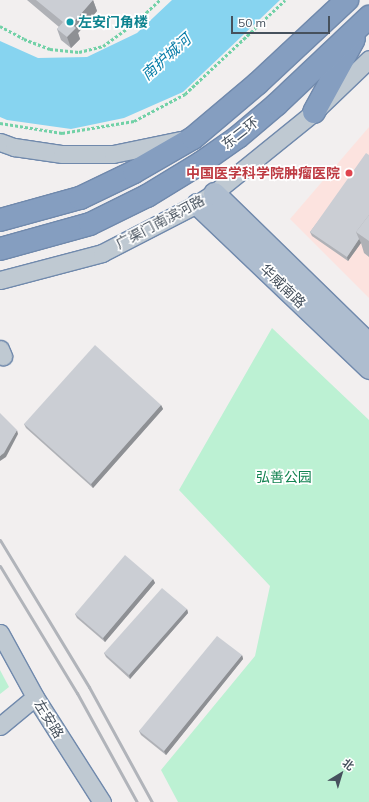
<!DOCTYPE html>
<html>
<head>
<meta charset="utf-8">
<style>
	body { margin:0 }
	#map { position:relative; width:369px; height:802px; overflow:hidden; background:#f2efef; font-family:Mulish,"Noto Sans SC",sans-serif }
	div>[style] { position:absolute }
	.medical>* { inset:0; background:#fce3df }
	.green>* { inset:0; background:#bcf1d3 }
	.water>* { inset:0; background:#87d4f0 }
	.path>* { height:2.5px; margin-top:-1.25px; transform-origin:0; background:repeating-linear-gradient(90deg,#72d1a7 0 3px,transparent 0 5px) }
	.roads { filter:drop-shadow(1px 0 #7089ac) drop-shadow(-1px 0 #7089ac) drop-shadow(0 1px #7089ac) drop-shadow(0 -1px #7089ac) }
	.minor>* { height:17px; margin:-8.5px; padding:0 8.5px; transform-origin:8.5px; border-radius:8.5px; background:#bfc9d2 }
	.major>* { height:21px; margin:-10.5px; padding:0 10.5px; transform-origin:10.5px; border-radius:10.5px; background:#aebdcf }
	.highway>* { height:22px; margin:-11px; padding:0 11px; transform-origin:11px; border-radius:11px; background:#859ec0 }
	.rail>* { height:3px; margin:-1.5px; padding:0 1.5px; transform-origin:1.5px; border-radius:1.5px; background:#b1b4ba }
	.wall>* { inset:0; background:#afb1b6 }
	.shaded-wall>* { inset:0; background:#8e9094 }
	.building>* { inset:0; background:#cbced4 }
	.dots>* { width:11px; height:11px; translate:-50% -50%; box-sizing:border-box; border:2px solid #fff; border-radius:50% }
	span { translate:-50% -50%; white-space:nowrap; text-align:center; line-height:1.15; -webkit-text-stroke:3.5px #fff; paint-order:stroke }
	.culture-label { font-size:14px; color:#0d838f; font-weight:700 }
	.left { translate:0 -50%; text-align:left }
	.street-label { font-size:14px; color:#46515d }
	.health-label { font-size:14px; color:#be3a42; font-weight:700 }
	.right { translate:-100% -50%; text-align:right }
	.park-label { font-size:14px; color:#138351 }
	.water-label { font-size:15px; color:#077da8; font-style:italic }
	.north { position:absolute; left:321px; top:754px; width:40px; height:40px; -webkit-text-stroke:3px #fff; paint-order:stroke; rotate:38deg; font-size:11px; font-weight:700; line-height:16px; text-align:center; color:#46515d }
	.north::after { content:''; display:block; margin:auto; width:14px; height:18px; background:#46515d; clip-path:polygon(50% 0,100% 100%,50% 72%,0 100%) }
	.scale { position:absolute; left:231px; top:16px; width:99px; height:18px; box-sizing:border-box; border:2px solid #46515d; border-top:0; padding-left:5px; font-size:12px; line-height:14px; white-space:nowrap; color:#46515d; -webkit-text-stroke:3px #fff; paint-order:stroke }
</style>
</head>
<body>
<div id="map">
	<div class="medical">
		<i style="clip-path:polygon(369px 127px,369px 298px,290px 219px)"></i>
	</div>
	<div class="green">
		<i style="clip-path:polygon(272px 328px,369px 420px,369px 802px,178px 802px,161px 770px,255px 656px,270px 586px,179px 490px)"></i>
		<i style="clip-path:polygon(0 670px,9px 687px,0 694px)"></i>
	</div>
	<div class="water">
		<i style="clip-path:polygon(172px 0,280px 0,183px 92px,124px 118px,71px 129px,7px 120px,0 117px,0 41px,38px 58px,87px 57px,137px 33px)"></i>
	</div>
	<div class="path">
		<i style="left:0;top:26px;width:27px;rotate:28deg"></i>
		<i style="left:24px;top:39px;width:28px;rotate:21deg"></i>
		<i style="left:50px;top:49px;width:29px;rotate:6deg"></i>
		<i style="left:79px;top:52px;width:25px;rotate:-14deg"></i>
		<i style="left:103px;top:46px;width:39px;rotate:-36deg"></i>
		<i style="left:135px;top:23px;width:34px;rotate:-43deg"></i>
		<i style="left:0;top:123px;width:63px;rotate:9.2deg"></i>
		<i style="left:62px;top:133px;width:73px;rotate:-9.5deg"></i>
		<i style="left:134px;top:121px;width:58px;rotate:-27.9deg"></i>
		<i style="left:185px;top:94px;width:137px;rotate:-43.2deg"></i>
	</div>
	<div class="roads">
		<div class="minor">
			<i style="left:0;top:142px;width:15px;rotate:20deg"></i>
			<i style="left:14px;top:147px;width:49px;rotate:8.3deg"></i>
			<i style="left:62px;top:154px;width:51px"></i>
			<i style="left:113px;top:154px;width:69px;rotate:-11.6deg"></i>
			<i style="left:0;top:280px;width:106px;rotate:-14.8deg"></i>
			<i style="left:102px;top:253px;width:107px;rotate:-27.3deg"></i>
			<i style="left:197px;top:204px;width:20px;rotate:-33deg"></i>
			<i style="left:214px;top:193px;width:129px;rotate:-39deg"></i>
			<i style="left:314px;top:112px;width:76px;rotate:-43.9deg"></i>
			<i style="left:0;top:349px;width:8px;rotate:67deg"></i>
			<i style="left:0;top:633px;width:73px;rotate:61.3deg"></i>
			<i style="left:35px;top:697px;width:125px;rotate:57.5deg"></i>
			<i style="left:0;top:726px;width:45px;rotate:-39.6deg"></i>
		</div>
		<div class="major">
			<i style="left:214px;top:193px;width:216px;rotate:44.3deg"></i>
			<i style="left:197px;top:204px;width:238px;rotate:43.6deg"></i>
		</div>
		<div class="highway">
			<i style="left:314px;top:112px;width:83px;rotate:-61.3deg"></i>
			<i style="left:0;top:220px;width:83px;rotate:-15.4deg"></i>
			<i style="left:80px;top:198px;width:60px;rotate:-25.7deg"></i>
			<i style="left:134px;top:172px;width:68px;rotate:-30deg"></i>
			<i style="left:193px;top:138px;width:85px;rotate:-40.2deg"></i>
			<i style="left:258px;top:83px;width:122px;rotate:-43deg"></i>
			<i style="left:0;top:249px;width:93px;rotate:-15.5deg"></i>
			<i style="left:90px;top:224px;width:64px;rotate:-26.2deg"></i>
			<i style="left:147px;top:196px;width:63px;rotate:-31.4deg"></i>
			<i style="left:201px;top:163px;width:45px;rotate:-35.1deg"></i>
			<i style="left:238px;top:137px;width:51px;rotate:-40.2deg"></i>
			<i style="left:277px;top:104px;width:127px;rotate:-43.4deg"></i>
		</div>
	</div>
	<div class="rail">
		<i style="left:0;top:540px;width:172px;rotate:58.8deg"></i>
		<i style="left:89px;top:687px;width:131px;rotate:61.3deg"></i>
		<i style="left:0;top:566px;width:149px;rotate:58.8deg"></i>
		<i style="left:77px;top:693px;width:124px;rotate:61.2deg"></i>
	</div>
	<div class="wall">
		<i style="clip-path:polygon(27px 0,93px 0,97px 11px,78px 33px,80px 39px,71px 48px,61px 40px,57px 29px,59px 27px)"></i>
		<i style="clip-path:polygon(369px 155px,369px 257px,364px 253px,361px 243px,348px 261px,312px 236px,310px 232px)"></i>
		<i style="clip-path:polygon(161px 405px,163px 409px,93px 488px,26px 428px,24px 424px)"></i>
		<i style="clip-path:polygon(153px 579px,155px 583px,105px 642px,77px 618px,75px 614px)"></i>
		<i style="clip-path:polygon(187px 609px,188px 613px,130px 679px,106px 657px,104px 653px)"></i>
		<i style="clip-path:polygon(242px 655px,243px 659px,166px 755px,141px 735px,139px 731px)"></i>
	</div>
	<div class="shaded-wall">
		<i style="clip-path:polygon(93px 0,97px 11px,78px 33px,80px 39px,71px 48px,67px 37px,72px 24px)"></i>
		<i style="clip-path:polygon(359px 239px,361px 243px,348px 261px,347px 257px)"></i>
		<i style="clip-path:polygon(161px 405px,163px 409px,93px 488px,91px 484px)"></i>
		<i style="clip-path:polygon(17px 430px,18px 434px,6px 457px,0 461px,0 456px)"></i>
		<i style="clip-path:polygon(153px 579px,155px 583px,105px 642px,103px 638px)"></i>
		<i style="clip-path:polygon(187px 609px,188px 613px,130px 679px,129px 675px)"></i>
		<i style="clip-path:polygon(242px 655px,243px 659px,166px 755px,164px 751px)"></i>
	</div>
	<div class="building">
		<i style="clip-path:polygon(36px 0,93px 0,72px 24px,76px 28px,67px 37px,57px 29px,63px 22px)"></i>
		<i style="clip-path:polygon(366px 153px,369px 155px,369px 215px,356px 232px,359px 239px,347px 257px,310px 232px)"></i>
		<i style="clip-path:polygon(369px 215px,369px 241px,356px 232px)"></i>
		<i style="clip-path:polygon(95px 345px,161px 405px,91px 484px,24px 424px)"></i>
		<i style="clip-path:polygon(0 413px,17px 430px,4px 453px,0 456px)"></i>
		<i style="clip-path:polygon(125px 555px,153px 579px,103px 638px,75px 614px)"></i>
		<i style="clip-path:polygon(162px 588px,187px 609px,129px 675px,104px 653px)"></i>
		<i style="clip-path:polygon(217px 636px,242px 655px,164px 751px,139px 731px)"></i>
	</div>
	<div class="dots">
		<i style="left:70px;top:22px;background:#0f9aa8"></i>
		<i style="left:349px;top:173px;background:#e0444e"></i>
	</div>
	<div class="culture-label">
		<span class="left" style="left:78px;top:22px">左安门角楼</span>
	</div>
	<div class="street-label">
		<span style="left:240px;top:133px;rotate:-38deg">东二环</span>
		<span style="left:160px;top:222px;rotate:-28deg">广渠门南滨河路</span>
		<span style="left:283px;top:286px;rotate:44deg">华威南路</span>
		<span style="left:49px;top:719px;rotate:58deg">左安路</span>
	</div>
	<div class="health-label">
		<span class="right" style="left:340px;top:173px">中国医学科学院肿瘤医院</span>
	</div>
	<div class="park-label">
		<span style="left:284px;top:477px">弘善公园</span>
	</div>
	<div class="water-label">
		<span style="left:166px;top:57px;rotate:-42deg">南护城河</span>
	</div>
	<div class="north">北</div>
	<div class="scale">50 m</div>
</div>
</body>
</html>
